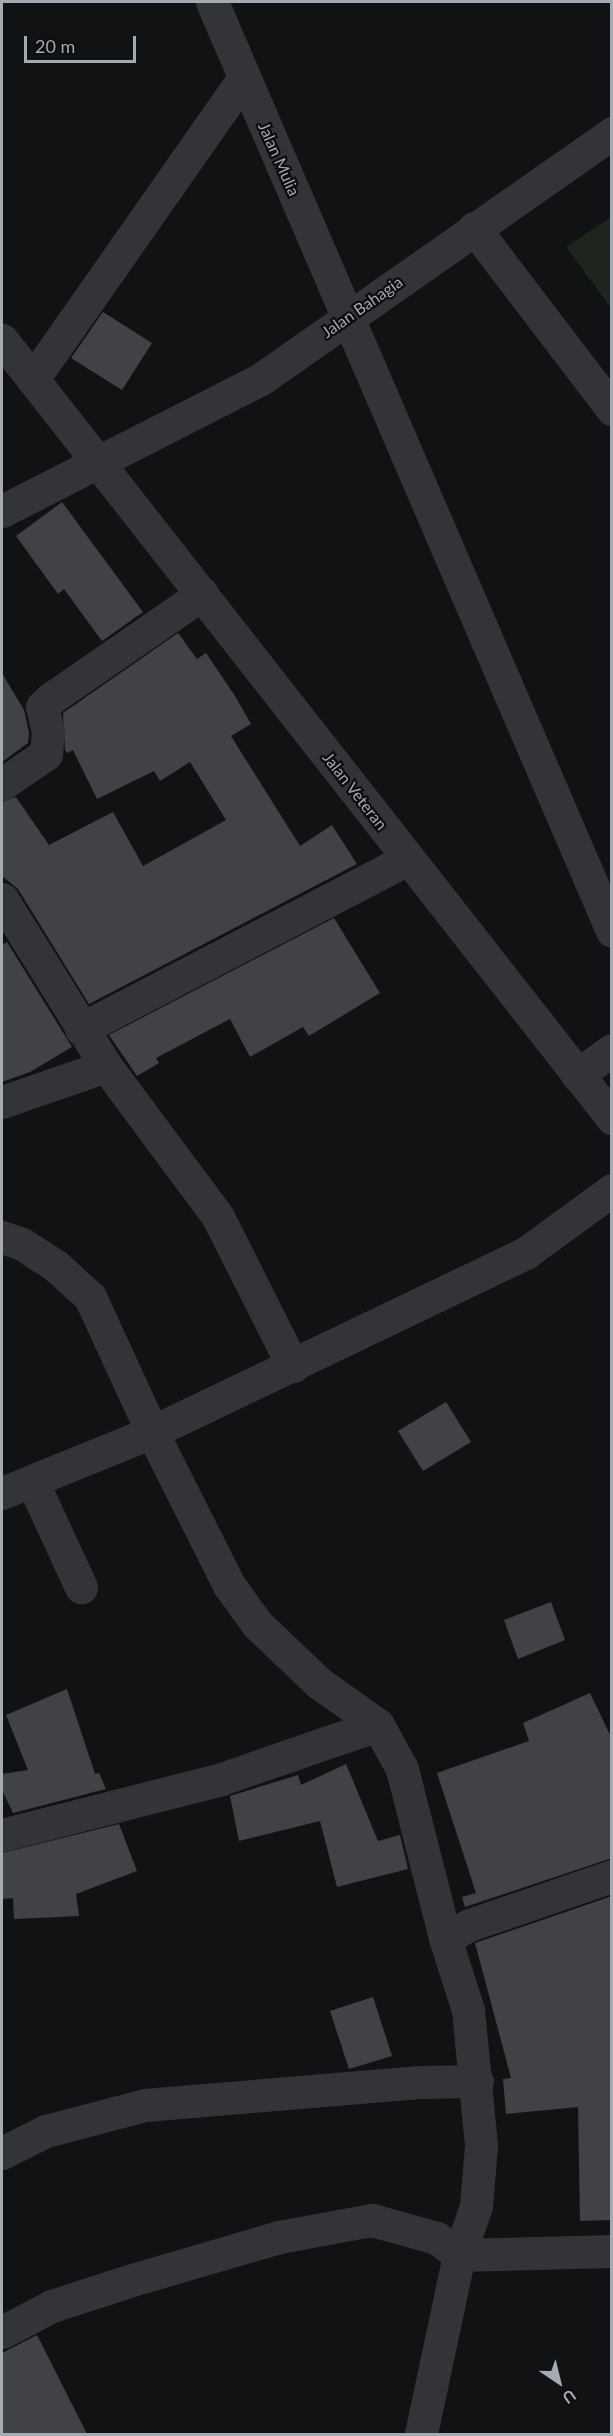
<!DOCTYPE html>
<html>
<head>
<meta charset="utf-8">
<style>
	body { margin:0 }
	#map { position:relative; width:613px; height:2436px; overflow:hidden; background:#111213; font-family:Lato,sans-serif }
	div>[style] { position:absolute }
	.green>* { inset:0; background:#1e251e }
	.building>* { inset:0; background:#414246 }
	.minor>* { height:33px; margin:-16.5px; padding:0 16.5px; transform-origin:16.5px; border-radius:16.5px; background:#333437 }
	span { translate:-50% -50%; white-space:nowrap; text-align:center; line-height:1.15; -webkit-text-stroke:4.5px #0d0d0e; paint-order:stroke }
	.street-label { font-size:16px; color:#a4abb2 }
	.frame { position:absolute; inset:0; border:3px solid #a4abb2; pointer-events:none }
	.north { position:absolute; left:529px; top:2352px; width:60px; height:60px; -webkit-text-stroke:4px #0d0d0e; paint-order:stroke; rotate:145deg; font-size:16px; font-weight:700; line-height:24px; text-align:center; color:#a4abb2 }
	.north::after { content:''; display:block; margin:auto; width:21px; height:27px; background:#a4abb2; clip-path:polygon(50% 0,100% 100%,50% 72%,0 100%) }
	.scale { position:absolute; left:24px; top:36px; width:112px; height:27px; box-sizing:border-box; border:3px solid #a4abb2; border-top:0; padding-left:8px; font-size:18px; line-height:21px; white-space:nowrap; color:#a4abb2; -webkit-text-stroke:4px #0d0d0e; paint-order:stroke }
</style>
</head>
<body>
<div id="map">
	<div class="green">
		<i style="clip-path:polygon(611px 217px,611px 308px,566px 247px)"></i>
	</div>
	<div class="building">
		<i style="clip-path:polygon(103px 312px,152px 343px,122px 390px,71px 358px)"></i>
		<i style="clip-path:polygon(62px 502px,143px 612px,102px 641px,64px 589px,58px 594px,16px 536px)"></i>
		<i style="clip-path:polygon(178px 633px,197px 659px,206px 653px,235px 696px,251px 724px,231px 736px,300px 846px,332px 825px,357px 864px,89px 1004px,18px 889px,2px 876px,2px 802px,16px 797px,49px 845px,113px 812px,143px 866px,226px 820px,190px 762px,160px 781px,154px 771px,97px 799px,73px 750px,67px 753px,65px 750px,63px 713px)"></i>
		<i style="clip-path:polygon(2px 673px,24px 710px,29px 733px,28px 743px,2px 762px)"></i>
		<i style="clip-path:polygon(334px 918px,380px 993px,309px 1036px,303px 1027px,250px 1057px,230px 1019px,156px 1058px,159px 1063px,137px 1076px,109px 1035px)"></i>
		<i style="clip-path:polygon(7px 942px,72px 1047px,30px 1072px,2px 1082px,2px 945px)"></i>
		<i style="clip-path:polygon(446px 1402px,471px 1442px,423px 1471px,398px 1431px)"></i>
		<i style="clip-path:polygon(551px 1602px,565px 1640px,518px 1659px,504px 1620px)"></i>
		<i style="clip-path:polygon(67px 1689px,95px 1774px,99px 1773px,106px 1789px,13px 1813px,2px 1790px,2px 1774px,28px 1770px,6px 1715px)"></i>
		<i style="clip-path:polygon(590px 1693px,612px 1739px,612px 1858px,465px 1907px,462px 1897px,476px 1893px,437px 1773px,529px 1741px,523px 1723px)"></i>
		<i style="clip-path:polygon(346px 1764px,378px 1841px,400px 1835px,408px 1869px,337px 1887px,320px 1821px,239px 1841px,230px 1796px,298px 1775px,301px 1785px)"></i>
		<i style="clip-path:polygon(119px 1824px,137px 1871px,76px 1894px,79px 1916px,14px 1919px,13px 1898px,2px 1899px,2px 1853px)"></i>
		<i style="clip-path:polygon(612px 1896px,612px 2220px,580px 2221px,578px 2107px,506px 2114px,503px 2079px,511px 2078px,475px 1943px)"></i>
		<i style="clip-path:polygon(373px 1997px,392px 2056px,349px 2069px,330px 2011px)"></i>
		<i style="clip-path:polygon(37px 2335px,87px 2434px,2px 2434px,2px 2353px)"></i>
	</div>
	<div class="minor">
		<i style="left:212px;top:2px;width:1011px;rotate:66.7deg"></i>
		<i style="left:474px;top:228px;width:228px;rotate:52.7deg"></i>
		<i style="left:2px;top:340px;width:989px;rotate:51.9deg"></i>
		<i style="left:33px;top:379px;width:366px;rotate:-55deg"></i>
		<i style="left:2px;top:511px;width:291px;rotate:-27deg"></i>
		<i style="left:261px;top:379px;width:429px;rotate:-35deg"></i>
		<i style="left:2px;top:784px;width:53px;rotate:-34.3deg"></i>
		<i style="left:46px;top:754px;width:22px;rotate:-85deg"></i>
		<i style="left:48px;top:732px;width:26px;rotate:-103deg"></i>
		<i style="left:42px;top:707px;width:11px;rotate:-45deg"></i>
		<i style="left:50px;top:699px;width:185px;rotate:-34.6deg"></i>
		<i style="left:2px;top:899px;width:197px;rotate:58.1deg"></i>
		<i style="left:106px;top:1066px;width:188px;rotate:53.4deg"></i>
		<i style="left:218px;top:1217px;width:167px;rotate:63.3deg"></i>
		<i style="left:81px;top:1029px;width:368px;rotate:-27.5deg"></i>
		<i style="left:577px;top:1075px;width:43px;rotate:-35.5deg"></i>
		<i style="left:2px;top:1102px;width:110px;rotate:-19.1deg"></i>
		<i style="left:2px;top:1237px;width:21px;rotate:19deg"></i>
		<i style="left:22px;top:1244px;width:40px;rotate:32.9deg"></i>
		<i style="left:56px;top:1266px;width:46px;rotate:42.4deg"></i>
		<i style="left:90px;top:1297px;width:149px;rotate:65.3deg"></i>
		<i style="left:152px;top:1432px;width:171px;rotate:63.3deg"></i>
		<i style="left:229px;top:1585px;width:48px;rotate:54.3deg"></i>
		<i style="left:257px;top:1624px;width:86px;rotate:43.6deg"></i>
		<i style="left:319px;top:1683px;width:72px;rotate:35.4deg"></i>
		<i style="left:378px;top:1725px;width:50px;rotate:61.4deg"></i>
		<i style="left:402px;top:1769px;width:174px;rotate:75.7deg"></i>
		<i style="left:445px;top:1938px;width:76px;rotate:72.3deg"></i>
		<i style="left:468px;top:2010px;width:137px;rotate:84.5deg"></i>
		<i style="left:481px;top:2146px;width:60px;rotate:94.8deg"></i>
		<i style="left:476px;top:2206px;width:52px;rotate:109.1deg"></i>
		<i style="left:459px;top:2255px;width:183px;rotate:102deg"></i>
		<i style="left:32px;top:1481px;width:117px;rotate:65.2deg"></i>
		<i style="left:2px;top:1493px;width:162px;rotate:-22.1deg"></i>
		<i style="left:152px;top:1432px;width:416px;rotate:-25.6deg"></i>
		<i style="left:527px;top:1252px;width:105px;rotate:-36.1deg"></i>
		<i style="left:2px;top:1835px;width:226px;rotate:-14.3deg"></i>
		<i style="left:221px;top:1779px;width:166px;rotate:-19deg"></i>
		<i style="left:445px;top:1938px;width:27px;rotate:-28deg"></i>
		<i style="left:469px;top:1925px;width:151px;rotate:-18.9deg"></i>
		<i style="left:2px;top:2153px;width:49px;rotate:-26.6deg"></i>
		<i style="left:46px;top:2131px;width:102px;rotate:-14.7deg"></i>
		<i style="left:145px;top:2105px;width:275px;rotate:-4.8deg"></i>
		<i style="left:419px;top:2082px;width:58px;rotate:-1deg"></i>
		<i style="left:2px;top:2332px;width:56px;rotate:-27.5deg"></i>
		<i style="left:52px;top:2306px;width:84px;rotate:-18deg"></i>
		<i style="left:132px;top:2280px;width:153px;rotate:-16.3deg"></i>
		<i style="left:279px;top:2237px;width:95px;rotate:-10.4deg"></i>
		<i style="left:372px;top:2220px;width:67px;rotate:15.5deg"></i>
		<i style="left:437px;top:2238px;width:28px;rotate:38deg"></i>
		<i style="left:459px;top:2255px;width:153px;rotate:-1.5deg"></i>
	</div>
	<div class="street-label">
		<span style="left:279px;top:159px;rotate:66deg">Jalan Mulia</span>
		<span style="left:362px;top:307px;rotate:-35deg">Jalan Bahagia</span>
		<span style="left:355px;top:791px;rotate:52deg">Jalan Veteran</span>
	</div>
	<div class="frame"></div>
	<div class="north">U</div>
	<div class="scale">20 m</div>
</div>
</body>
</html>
